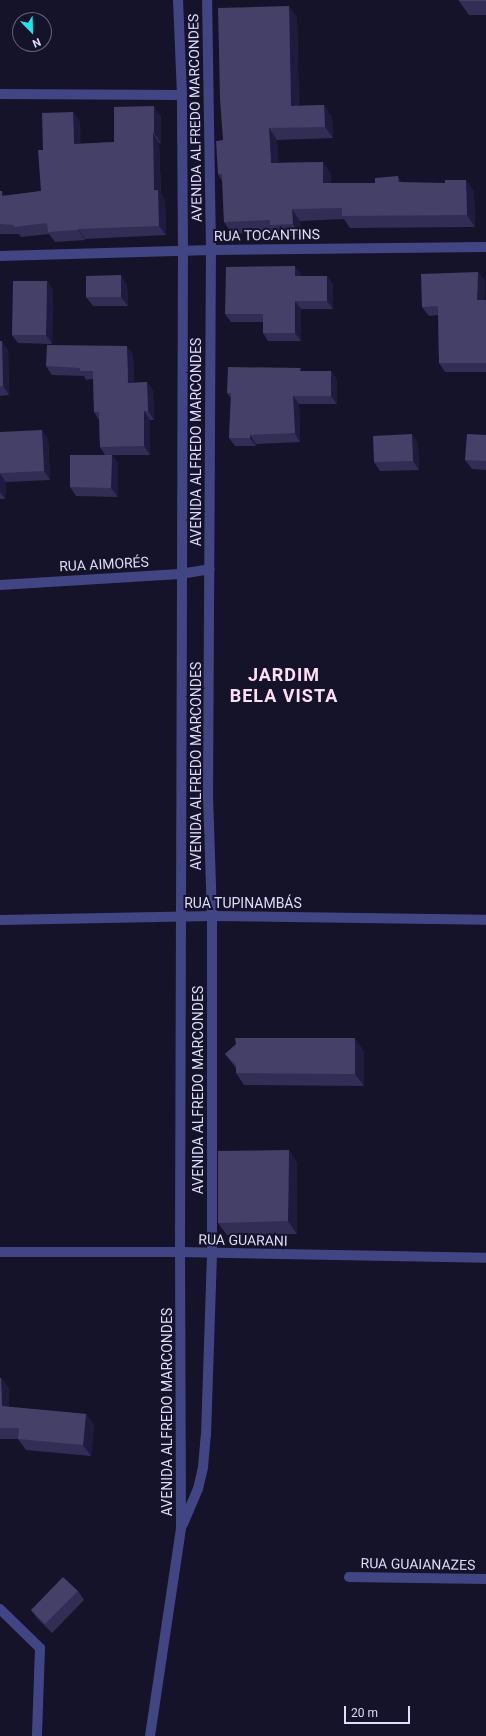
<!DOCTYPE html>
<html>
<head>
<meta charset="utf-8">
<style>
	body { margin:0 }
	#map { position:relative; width:486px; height:1736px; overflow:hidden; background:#151329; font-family:Roboto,sans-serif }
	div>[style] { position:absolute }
	.minor>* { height:10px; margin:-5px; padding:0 5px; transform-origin:5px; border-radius:5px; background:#424584 }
	.wall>* { inset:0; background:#322d55 }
	.shaded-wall>* { inset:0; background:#1f1b3c }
	.building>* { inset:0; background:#444067 }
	span { translate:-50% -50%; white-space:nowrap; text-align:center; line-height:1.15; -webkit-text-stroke:4px #151329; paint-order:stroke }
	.street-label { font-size:14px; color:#deddfc }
	.district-label { font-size:18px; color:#fcdff4; font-weight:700; letter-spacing:1px }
	.north { position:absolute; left:12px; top:12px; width:40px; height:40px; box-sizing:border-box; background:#151329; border:1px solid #65647d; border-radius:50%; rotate:157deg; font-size:11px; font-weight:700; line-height:16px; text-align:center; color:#deddfc }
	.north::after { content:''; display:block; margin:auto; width:14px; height:18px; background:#1ae8ec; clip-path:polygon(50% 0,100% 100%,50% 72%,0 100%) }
	.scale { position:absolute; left:344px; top:1706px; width:66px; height:18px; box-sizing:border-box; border:2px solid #deddfc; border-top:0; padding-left:5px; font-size:12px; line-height:14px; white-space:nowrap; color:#deddfc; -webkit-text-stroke:3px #151329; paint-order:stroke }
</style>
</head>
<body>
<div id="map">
	<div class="minor">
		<i style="left:0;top:94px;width:182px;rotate:0.3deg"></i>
		<i style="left:0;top:256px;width:211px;rotate:-1.6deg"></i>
		<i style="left:211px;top:250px;width:275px;rotate:-0.6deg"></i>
		<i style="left:0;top:585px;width:180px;rotate:-3.5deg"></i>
		<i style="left:180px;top:574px;width:30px;rotate:-9deg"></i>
		<i style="left:0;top:920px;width:212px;rotate:-1.1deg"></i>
		<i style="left:212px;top:916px;width:274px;rotate:0.8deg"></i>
		<i style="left:0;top:1252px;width:180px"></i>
		<i style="left:180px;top:1252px;width:306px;rotate:1.1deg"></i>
		<i style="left:183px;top:1524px;width:38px;rotate:-67deg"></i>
		<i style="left:198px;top:1489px;width:23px;rotate:-77deg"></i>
		<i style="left:203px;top:1467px;width:32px;rotate:-85deg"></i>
		<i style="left:206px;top:1435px;width:182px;rotate:-88.1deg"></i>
		<i style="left:212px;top:1253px;width:337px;rotate:-90deg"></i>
		<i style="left:212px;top:916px;width:118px;rotate:-91.9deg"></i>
		<i style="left:208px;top:798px;width:548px;rotate:-89.69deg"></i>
		<i style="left:211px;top:250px;width:250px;rotate:-90.9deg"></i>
		<i style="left:349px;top:1577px;width:137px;rotate:0.8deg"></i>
		<i style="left:0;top:1609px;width:56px;rotate:44.3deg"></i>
		<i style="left:40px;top:1648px;width:88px;rotate:92deg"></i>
		<i style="left:150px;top:1736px;width:210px;rotate:-81.5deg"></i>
		<i style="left:181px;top:1528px;width:276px;rotate:-90.2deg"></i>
		<i style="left:180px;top:1252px;width:1001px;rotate:-89.83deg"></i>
		<i style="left:183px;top:251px;width:156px;rotate:-90.4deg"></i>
		<i style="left:182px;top:95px;width:95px;rotate:-92.4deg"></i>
	</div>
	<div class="wall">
		<i style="clip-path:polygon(486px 0,486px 15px,469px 15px,459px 1px)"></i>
		<i style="clip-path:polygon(289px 6px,297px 18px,299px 106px,324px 105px,332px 117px,333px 138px,277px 140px,278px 163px,323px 162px,331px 174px,331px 183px,402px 183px,474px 191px,475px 227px,350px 228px,344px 219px,300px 221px,301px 235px,278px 236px,274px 231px,232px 234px,224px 222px,222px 181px,218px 174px,223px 140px)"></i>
		<i style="clip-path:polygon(73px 112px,80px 122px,80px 144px,114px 142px,161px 116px,161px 143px,159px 143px,161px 194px,165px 200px,166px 235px,85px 239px,85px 240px,55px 242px,49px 234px,21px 237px,19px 234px,0 234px,0 191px,5px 196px,41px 191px,43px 150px)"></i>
		<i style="clip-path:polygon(478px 272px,485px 281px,484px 300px,486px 300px,486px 372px,445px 372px,439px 363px,438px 315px,429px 316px,422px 307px)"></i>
		<i style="clip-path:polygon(301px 274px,301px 276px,333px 284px,333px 309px,301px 309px,301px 341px,268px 341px,263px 333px,263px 322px,231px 322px,225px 314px)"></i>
		<i style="clip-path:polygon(47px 281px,53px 290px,52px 344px,18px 343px,12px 335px)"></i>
		<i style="clip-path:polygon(127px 284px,128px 306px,93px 306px,86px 297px)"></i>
		<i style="clip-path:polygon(0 341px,8px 350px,9px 395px,0 396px)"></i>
		<i style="clip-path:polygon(133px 354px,134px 383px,147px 382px,153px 391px,154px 420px,150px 420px,150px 455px,112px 455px,118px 464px,118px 497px,76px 496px,70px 487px,105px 455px,100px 447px,99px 420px,94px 412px,93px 379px,86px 380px,84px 376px,52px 375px,46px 366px)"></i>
		<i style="clip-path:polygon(303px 371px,331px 371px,337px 380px,337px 404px,299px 404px,300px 442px,256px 444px,256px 446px,235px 446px,229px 438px,231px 398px,227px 393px)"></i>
		<i style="clip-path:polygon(0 432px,48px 439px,50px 480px,6px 482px,5px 499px,0 499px)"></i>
		<i style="clip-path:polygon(486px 435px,486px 470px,472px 469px,465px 460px)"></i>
		<i style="clip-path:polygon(418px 443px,419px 470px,380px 471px,374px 462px)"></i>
		<i style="clip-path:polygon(364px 1051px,364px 1086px,244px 1085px,236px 1073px,236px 1068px,225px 1054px)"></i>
		<i style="clip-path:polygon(289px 1150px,297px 1163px,297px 1234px,227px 1235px,218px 1223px)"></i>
		<i style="clip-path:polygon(0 1378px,1px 1378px,9px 1389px,9px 1407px,86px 1414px,94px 1425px,91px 1456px,26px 1450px,18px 1439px,0 1439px)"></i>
		<i style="clip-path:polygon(78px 1591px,84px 1600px,52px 1633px,37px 1618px,31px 1610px)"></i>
	</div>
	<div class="shaded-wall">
		<i style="clip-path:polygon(289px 6px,297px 18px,299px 118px,291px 106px)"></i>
		<i style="clip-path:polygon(324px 105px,332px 117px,333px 138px,325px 127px)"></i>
		<i style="clip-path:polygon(154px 106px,161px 116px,161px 143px,154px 133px)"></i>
		<i style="clip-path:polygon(73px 112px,80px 122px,81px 154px,74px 144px)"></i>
		<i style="clip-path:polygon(269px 128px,277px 140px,279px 174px,271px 163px)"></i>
		<i style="clip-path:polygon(153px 133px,159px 143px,161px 194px,165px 200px,166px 235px,159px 226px,154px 190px)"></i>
		<i style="clip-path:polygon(323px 162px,331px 174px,331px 194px,323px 183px)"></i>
		<i style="clip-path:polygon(398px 176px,406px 188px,399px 182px)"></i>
		<i style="clip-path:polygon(466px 180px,474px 191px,475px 227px,467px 215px)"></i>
		<i style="clip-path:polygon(2px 191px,9px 201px,2px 196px)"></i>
		<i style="clip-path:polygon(292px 209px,300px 221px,301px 235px,293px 224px)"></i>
		<i style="clip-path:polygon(78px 229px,85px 239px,85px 240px,78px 230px)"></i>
		<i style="clip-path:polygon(295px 266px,301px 274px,301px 284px,295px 276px)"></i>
		<i style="clip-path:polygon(478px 272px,485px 281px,484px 309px,477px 300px)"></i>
		<i style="clip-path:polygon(121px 275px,127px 284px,128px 306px,121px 297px)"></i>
		<i style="clip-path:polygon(327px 276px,333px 284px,333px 309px,327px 301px)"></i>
		<i style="clip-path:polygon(47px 281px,53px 290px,52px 344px,46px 335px)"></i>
		<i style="clip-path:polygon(295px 301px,301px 309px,301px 341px,295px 333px)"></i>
		<i style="clip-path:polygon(2px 341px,8px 350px,9px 395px,3px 386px)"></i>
		<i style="clip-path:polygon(127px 346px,133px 354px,134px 391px,128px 383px)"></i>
		<i style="clip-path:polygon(331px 371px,337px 380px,337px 404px,331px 396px)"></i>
		<i style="clip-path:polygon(147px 382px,153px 391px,154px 420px,148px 411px)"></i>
		<i style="clip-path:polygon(293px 396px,299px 404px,300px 442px,295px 433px)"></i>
		<i style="clip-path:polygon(144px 411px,150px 420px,150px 455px,144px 446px)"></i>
		<i style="clip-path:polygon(42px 430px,48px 439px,50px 480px,44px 471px)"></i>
		<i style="clip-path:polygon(412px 434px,418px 443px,419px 470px,413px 461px)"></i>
		<i style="clip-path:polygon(250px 435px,256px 444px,256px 446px,250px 438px)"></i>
		<i style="clip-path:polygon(112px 455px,118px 464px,118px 497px,111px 488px)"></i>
		<i style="clip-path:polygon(0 474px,6px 482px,5px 499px,0 492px)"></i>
		<i style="clip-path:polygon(355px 1038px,364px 1051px,364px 1086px,355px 1074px)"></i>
		<i style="clip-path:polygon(289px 1150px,297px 1163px,297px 1234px,288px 1221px)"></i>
		<i style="clip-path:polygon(1px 1378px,9px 1389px,9px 1417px,2px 1406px)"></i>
		<i style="clip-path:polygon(86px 1414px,94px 1425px,91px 1456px,83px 1445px)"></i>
	</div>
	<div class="building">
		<i style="clip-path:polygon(459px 0,486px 0,486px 1px,459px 1px)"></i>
		<i style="clip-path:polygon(289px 6px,291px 106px,324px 105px,325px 127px,269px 128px,271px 163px,323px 162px,323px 183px,375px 183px,375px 178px,398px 176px,399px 182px,445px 183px,445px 180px,466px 180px,467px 215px,342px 216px,342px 208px,292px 209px,293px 224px,270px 225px,270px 220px,224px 222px,222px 174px,218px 174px,216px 141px,223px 140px,220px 99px,218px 8px)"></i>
		<i style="clip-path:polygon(154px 106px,154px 133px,153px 133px,154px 190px,158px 190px,159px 226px,78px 229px,78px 230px,48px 232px,47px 223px,14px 227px,14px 225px,0 224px,0 191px,2px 191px,2px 196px,41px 191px,38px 150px,43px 150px,42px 113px,73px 112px,74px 144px,114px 142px,114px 107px)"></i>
		<i style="clip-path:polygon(295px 266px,295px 276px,327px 276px,327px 301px,295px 301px,295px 333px,263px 333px,263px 314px,225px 314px,226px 267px)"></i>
		<i style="clip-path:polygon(478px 272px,477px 300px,486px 300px,486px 363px,439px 363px,438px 306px,422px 307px,421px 274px)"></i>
		<i style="clip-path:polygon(121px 275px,121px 297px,86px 297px,86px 276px)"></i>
		<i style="clip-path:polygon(13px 281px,47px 281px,46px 335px,12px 335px)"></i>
		<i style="clip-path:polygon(0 341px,2px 341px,3px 386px,0 386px)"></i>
		<i style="clip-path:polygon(47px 345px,127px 346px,128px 383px,147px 382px,148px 411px,144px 411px,144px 446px,100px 447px,99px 412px,94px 412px,93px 371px,80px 371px,80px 368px,46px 366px)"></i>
		<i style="clip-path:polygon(228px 367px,301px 368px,300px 371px,331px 371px,331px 396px,293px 396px,295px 433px,250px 435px,250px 438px,229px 438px,231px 393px,227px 393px)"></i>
		<i style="clip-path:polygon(42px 430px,44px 471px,0 473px,0 432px)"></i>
		<i style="clip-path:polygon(412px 434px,413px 461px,374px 462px,373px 436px)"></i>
		<i style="clip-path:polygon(467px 434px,486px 435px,486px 461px,465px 460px)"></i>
		<i style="clip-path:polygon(70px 455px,112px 455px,111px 488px,70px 487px)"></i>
		<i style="clip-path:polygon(235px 1038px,355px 1038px,355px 1074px,236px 1073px,236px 1065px,225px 1054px,236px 1044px)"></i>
		<i style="clip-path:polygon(289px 1150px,288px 1221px,218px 1223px,218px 1151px)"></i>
		<i style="clip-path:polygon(0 1378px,1px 1378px,2px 1406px,86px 1414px,83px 1445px,18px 1439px,19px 1428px,0 1428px)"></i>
		<i style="clip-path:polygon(63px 1577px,78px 1591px,45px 1624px,31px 1610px)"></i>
	</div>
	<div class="street-label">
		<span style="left:195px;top:118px;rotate:-91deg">AVENIDA ALFREDO MARCONDES</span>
		<span style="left:267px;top:235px;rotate:-1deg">RUA TOCANTINS</span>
		<span style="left:196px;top:442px;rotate:-90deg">AVENIDA ALFREDO MARCONDES</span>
		<span style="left:104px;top:564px;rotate:-3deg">RUA AIMORÉS</span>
		<span style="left:196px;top:766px;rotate:-90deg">AVENIDA ALFREDO MARCONDES</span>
		<span style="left:243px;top:903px">RUA TUPINAMBÁS</span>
		<span style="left:198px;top:1090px;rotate:-90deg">AVENIDA ALFREDO MARCONDES</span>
		<span style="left:243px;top:1240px;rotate:1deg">RUA GUARANI</span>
		<span style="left:167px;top:1412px;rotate:-90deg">AVENIDA ALFREDO MARCONDES</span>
		<span style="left:418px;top:1564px;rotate:1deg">RUA GUAIANAZES</span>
	</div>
	<div class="district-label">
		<span style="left:284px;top:686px">JARDIM<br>BELA VISTA</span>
	</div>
	<div class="north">N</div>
	<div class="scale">20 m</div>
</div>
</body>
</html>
